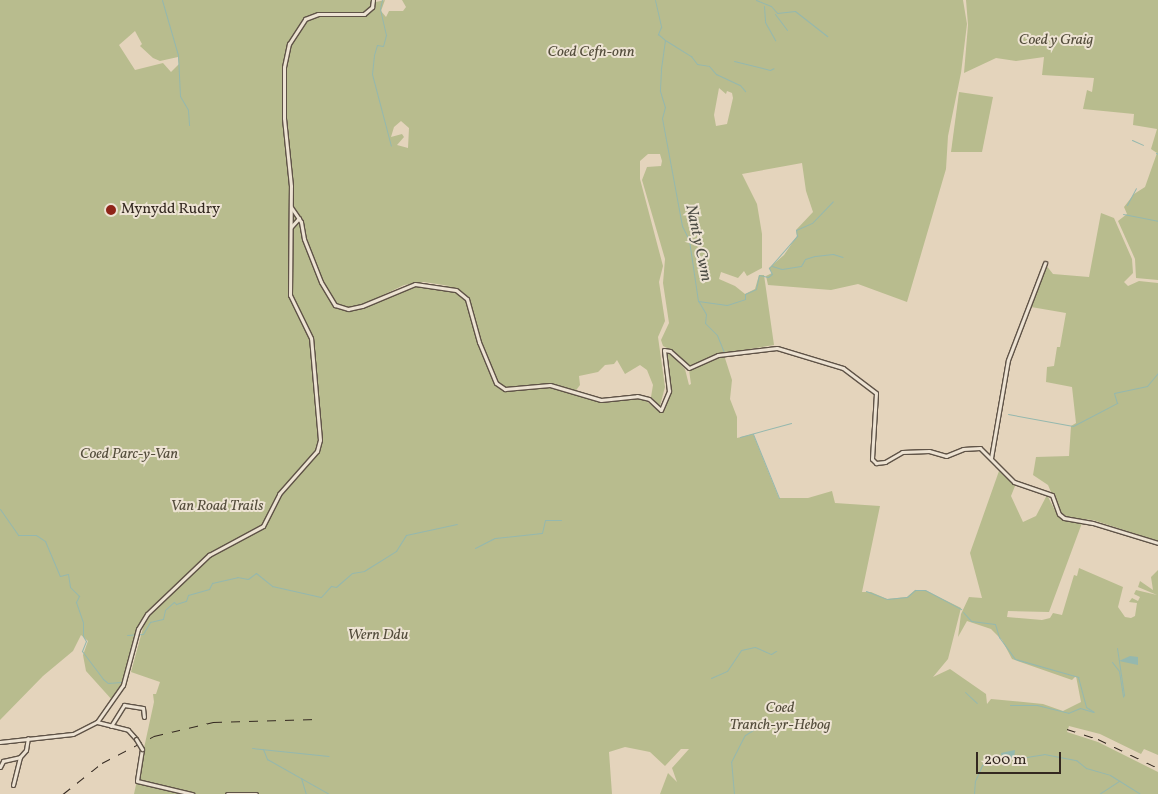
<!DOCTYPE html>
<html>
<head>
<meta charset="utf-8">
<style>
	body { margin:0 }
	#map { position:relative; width:1158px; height:794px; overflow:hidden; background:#e4d4bc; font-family:Vollkorn,serif }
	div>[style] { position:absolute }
	.green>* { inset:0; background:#b8bc8e }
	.water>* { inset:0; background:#95b8ae }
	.stream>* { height:1px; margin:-0.5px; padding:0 0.5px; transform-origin:0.5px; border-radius:0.5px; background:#95b8ae }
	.roads { filter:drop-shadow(1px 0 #5f5347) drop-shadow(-1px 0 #5f5347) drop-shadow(0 1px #5f5347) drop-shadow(0 -1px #5f5347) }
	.minor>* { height:3px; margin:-1.5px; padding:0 1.5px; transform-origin:1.5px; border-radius:1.5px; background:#ede3d3 }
	.rail>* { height:1px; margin-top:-0.5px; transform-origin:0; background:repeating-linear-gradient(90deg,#332820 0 9px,transparent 0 18px) }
	.bridges { filter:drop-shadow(1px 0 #5f5347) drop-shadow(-1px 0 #5f5347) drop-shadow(0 1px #5f5347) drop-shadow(0 -1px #5f5347) }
	.minor-bridge>* { height:3px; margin:-1.5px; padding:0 1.5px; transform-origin:1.5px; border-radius:1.5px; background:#ede3d3 }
	.dots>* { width:14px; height:14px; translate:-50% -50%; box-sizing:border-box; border:2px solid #ede3d3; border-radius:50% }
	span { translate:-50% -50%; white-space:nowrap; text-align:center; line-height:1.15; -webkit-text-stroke:4px #ede3d3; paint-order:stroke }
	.park-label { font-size:15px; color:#544d3c; font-style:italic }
	.poi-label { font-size:15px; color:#332820 }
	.left { translate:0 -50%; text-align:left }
	.water-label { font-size:16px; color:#4c4c44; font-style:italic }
	.scale { position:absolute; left:976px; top:752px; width:85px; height:22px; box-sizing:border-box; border:2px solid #332820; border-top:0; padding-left:6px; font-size:15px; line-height:18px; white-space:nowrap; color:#332820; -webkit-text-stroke:4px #ede3d3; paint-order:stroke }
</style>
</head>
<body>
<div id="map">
	<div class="green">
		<i style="clip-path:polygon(evenodd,0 0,371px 0,371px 3px,385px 0,381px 11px,386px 17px,389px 11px,403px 11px,406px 7px,402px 0,963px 0,967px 24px,961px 73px,948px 136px,946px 169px,907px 302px,858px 284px,831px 290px,768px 285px,766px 276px,772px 273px,769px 268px,784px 255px,797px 236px,796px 230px,813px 212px,806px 191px,802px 163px,742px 174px,757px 204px,762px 234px,762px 268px,747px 276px,744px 271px,738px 278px,721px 272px,719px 279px,735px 286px,745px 294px,755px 289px,759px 275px,764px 275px,774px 345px,719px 354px,693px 366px,685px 366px,671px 350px,663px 346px,661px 340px,669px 323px,663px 283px,665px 259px,642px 180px,647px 167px,661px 166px,662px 161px,660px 154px,648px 154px,640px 161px,640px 179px,663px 266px,659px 282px,665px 321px,658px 337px,665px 387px,660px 406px,651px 397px,653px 385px,647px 370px,640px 365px,625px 374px,617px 360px,614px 364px,605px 365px,598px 372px,579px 376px,580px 385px,574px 393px,607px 403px,629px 397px,642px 398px,662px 413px,671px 391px,669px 363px,664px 352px,670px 353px,685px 369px,689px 385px,691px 384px,689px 370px,724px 355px,732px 380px,730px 399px,737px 417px,737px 438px,753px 434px,779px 498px,808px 498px,832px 491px,835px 503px,880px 506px,862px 592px,871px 592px,887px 599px,907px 597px,915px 590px,925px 590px,961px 608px,948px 659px,933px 677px,950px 669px,986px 694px,987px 704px,991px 699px,1002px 700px,1043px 704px,1063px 711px,1081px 702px,1076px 676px,1072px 680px,1012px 659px,1002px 640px,991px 629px,967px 621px,958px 637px,961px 614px,969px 597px,982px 598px,970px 553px,999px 471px,1015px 486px,1011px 496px,1023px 522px,1036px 516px,1047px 495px,1058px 516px,1082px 523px,1049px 612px,1008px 611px,1007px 617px,1042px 620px,1050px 618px,1053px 613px,1062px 615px,1074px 575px,1077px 576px,1079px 568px,1123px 587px,1118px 607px,1125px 617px,1131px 618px,1135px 616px,1137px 603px,1129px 602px,1132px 598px,1138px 601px,1140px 597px,1134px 594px,1136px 590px,1157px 595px,1138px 587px,1140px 581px,1153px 590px,1151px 577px,1158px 570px,1158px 755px,1144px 749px,1141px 754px,1100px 734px,1069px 726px,1067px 732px,1098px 742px,1158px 772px,1158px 794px,660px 794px,668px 773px,677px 782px,672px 768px,689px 749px,681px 749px,665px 766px,650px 752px,625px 747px,609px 752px,612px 794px,134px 794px,154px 702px,153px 694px,156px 694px,160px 682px,131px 672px,146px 617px,141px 624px,119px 692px,113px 701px,86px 671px,83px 655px,88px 641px,81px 635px,73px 651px,43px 676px,0 720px,0 0,135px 31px,142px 44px,140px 46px,153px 58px,160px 61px,178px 57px,179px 64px,171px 72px,163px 63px,135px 70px,119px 45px,135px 31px,0 0,719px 88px,726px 94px,727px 91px,732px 93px,733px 98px,727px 124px,716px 126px,714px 115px,719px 88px,0 0,401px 121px,409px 128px,408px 148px,397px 145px,404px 137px,402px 134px,391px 137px,394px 127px,401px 121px,0 0,424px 282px,450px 286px,409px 285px,378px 300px,362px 305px,404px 285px,424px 282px)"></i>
		<i style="clip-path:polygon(966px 0,1158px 0,1158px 280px,1136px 278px,1135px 259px,1118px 221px,1127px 214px,1124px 207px,1134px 194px,1145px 187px,1157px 153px,1151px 149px,1157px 129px,1133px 125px,1134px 114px,1083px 109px,1087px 90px,1092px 92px,1094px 78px,1042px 75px,1044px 57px,1016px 61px,996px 58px,964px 73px,968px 25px)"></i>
		<i style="clip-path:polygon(959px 92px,993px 97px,982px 152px,951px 152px)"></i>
		<i style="clip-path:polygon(1101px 213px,1114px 218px,1132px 259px,1133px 273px,1124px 282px,1128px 286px,1139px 281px,1158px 283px,1158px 541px,1093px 520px,1068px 518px,1059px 511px,1048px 485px,1033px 475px,1036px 457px,1069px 456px,1071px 426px,1076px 423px,1072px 387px,1046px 382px,1047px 367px,1054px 366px,1057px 347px,1060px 347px,1066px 313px,1031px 307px,1046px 265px,1053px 274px,1089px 277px)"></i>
	</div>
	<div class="water">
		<i style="clip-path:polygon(1130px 656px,1138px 657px,1138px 665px,1119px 661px)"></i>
		<i style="clip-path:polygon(1015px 750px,1014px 759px,998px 758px,1002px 758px,1001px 753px)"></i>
	</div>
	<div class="stream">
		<i style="left:162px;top:0;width:57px;rotate:73.8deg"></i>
		<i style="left:178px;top:55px;width:41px;rotate:87.2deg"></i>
		<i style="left:180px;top:96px;width:16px;rotate:60deg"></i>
		<i style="left:188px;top:110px;width:15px;rotate:86deg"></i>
		<i style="left:382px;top:0;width:9px;rotate:103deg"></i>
		<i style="left:380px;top:9px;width:27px;rotate:77deg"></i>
		<i style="left:386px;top:35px;width:11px;rotate:105deg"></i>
		<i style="left:383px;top:46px;width:6px;rotate:-171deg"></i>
		<i style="left:377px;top:45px;width:10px;rotate:107deg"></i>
		<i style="left:374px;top:55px;width:19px;rotate:96deg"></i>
		<i style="left:372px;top:74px;width:74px;rotate:75.2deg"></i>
		<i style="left:655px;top:0;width:28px;rotate:77deg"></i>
		<i style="left:661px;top:27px;width:8px;rotate:113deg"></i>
		<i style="left:658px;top:34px;width:9px;rotate:41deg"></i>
		<i style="left:665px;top:40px;width:30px;rotate:98deg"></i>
		<i style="left:661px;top:70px;width:21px;rotate:93deg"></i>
		<i style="left:660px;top:91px;width:17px;rotate:73deg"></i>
		<i style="left:665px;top:107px;width:11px;rotate:105deg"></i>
		<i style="left:662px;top:118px;width:110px;rotate:79.5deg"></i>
		<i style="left:682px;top:226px;width:16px;rotate:63deg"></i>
		<i style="left:689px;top:240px;width:62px;rotate:81.6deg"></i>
		<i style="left:698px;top:301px;width:29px;rotate:8deg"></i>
		<i style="left:727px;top:305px;width:19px;rotate:-18deg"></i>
		<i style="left:745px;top:299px;width:5px;rotate:-90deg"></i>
		<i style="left:745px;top:294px;width:12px;rotate:-24deg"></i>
		<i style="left:756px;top:289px;width:14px;rotate:-78deg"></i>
		<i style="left:759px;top:275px;width:9px;rotate:13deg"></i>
		<i style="left:768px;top:277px;width:5px;rotate:-37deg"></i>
		<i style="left:772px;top:274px;width:7px;rotate:-117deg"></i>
		<i style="left:769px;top:268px;width:43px;rotate:-48.8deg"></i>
		<i style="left:797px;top:236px;width:6px;rotate:-99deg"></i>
		<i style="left:796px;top:230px;width:17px;rotate:-24deg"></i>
		<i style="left:812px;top:223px;width:30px;rotate:-46deg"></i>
		<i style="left:756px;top:0;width:16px;rotate:22deg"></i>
		<i style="left:771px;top:6px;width:9px;rotate:49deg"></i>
		<i style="left:777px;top:13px;width:18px;rotate:-6deg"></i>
		<i style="left:795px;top:11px;width:41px;rotate:38deg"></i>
		<i style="left:764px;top:6px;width:16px;rotate:86deg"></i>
		<i style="left:765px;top:22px;width:21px;rotate:61deg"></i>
		<i style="left:775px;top:14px;width:20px;rotate:53deg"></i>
		<i style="left:665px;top:40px;width:31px;rotate:32deg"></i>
		<i style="left:691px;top:56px;width:10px;rotate:53deg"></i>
		<i style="left:697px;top:64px;width:12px;rotate:9deg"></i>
		<i style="left:709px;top:66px;width:11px;rotate:49deg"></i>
		<i style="left:716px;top:74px;width:26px;rotate:25deg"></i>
		<i style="left:740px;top:85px;width:8px;rotate:50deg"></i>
		<i style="left:734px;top:61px;width:37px;rotate:14deg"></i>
		<i style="left:770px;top:70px;width:4px;rotate:-27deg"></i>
		<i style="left:1132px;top:140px;width:12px;rotate:24deg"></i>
		<i style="left:1156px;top:153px;width:2px;rotate:27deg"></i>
		<i style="left:1127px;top:205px;width:19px;rotate:-62deg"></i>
		<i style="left:1123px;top:214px;width:36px;rotate:11deg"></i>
		<i style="left:772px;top:266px;width:10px;rotate:17deg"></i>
		<i style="left:782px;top:269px;width:19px;rotate:-9deg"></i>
		<i style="left:801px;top:266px;width:8px;rotate:-60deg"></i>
		<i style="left:805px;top:259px;width:10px;rotate:-17deg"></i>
		<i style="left:815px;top:256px;width:18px;rotate:-6deg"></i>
		<i style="left:833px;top:254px;width:10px;rotate:17deg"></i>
		<i style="left:699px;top:302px;width:14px;rotate:60deg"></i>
		<i style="left:706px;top:314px;width:9px;rotate:96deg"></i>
		<i style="left:705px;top:323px;width:17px;rotate:45deg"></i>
		<i style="left:717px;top:335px;width:18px;rotate:68deg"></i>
		<i style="left:1008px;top:414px;width:66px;rotate:10.5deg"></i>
		<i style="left:1073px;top:426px;width:50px;rotate:-27.6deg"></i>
		<i style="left:1117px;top:403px;width:10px;rotate:-107deg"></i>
		<i style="left:1114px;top:393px;width:34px;rotate:-12deg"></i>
		<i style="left:1147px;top:386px;width:17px;rotate:-50deg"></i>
		<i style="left:753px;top:434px;width:69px;rotate:67.9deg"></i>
		<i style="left:740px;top:437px;width:53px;rotate:-15.4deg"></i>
		<i style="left:0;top:509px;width:32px;rotate:55deg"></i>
		<i style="left:18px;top:535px;width:18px"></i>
		<i style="left:36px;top:535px;width:11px;rotate:34deg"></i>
		<i style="left:45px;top:541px;width:38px;rotate:67deg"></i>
		<i style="left:60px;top:576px;width:8px;rotate:-14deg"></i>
		<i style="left:68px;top:574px;width:13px;rotate:81deg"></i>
		<i style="left:70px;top:587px;width:13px;rotate:45deg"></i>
		<i style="left:79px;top:596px;width:7px;rotate:117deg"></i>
		<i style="left:76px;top:602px;width:21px;rotate:71deg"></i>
		<i style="left:83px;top:622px;width:14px;rotate:90deg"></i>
		<i style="left:83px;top:636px;width:6px;rotate:59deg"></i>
		<i style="left:86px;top:641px;width:11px;rotate:112deg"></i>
		<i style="left:82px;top:651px;width:35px;rotate:53deg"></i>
		<i style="left:103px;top:679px;width:6px;rotate:39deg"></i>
		<i style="left:108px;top:683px;width:13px;rotate:-4deg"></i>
		<i style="left:475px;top:548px;width:22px;rotate:-27deg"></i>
		<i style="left:495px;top:538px;width:47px;rotate:-6.1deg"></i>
		<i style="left:542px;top:533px;width:13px;rotate:-77deg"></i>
		<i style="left:545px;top:520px;width:16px"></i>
		<i style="left:866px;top:591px;width:22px;rotate:21deg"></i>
		<i style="left:887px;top:599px;width:20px;rotate:-6deg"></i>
		<i style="left:907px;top:597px;width:11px;rotate:-41deg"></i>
		<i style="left:915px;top:590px;width:10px"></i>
		<i style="left:925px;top:590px;width:41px;rotate:27.8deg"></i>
		<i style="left:963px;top:612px;width:12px;rotate:48deg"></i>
		<i style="left:971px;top:621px;width:24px;rotate:7deg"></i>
		<i style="left:995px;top:624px;width:14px;rotate:73deg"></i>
		<i style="left:999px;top:637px;width:27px;rotate:54deg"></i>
		<i style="left:1015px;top:659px;width:66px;rotate:15.9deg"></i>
		<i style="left:1078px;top:677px;width:31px;rotate:75deg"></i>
		<i style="left:1086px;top:707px;width:9px;rotate:32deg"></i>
		<i style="left:127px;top:635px;width:16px;rotate:-4deg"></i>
		<i style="left:143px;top:634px;width:14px;rotate:-60deg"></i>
		<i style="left:150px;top:622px;width:13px;rotate:-13deg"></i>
		<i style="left:163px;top:619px;width:9px;rotate:-77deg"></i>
		<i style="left:165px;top:610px;width:12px;rotate:-42deg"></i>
		<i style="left:174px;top:602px;width:3px;rotate:45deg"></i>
		<i style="left:176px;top:604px;width:10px;rotate:-17deg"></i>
		<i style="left:186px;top:601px;width:6px;rotate:-72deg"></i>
		<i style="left:188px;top:595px;width:22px;rotate:-16deg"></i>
		<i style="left:209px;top:589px;width:7px;rotate:-63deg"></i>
		<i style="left:212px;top:583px;width:26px;rotate:-13deg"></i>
		<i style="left:237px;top:577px;width:11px;rotate:10deg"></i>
		<i style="left:248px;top:579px;width:10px;rotate:-37deg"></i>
		<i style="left:256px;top:573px;width:21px;rotate:39deg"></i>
		<i style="left:272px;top:586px;width:50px;rotate:12.7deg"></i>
		<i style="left:321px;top:597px;width:15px;rotate:-48deg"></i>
		<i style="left:331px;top:586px;width:5px;rotate:11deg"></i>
		<i style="left:336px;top:587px;width:21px;rotate:-41deg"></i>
		<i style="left:352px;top:573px;width:12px;rotate:-9deg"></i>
		<i style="left:364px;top:571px;width:38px;rotate:-32deg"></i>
		<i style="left:396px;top:551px;width:19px;rotate:-58deg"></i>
		<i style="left:406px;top:535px;width:52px;rotate:-12.2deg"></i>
		<i style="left:1117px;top:648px;width:48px;rotate:81.5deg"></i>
		<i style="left:1112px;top:662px;width:11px;rotate:52deg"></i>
		<i style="left:1119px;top:671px;width:26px;rotate:81deg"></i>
		<i style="left:711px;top:678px;width:17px;rotate:-24deg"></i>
		<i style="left:727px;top:671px;width:25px;rotate:-56deg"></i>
		<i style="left:741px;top:650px;width:14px;rotate:-12deg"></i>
		<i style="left:755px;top:647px;width:17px;rotate:24deg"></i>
		<i style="left:771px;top:654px;width:6px;rotate:-31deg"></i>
		<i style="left:965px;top:692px;width:16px;rotate:43deg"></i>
		<i style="left:1010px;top:705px;width:27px"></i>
		<i style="left:1037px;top:705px;width:32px;rotate:14deg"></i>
		<i style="left:1068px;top:713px;width:13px;rotate:-23deg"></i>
		<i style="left:1080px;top:708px;width:14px;rotate:17deg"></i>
		<i style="left:252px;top:748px;width:77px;rotate:5.9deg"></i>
		<i style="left:263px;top:749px;width:11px;rotate:68deg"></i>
		<i style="left:267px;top:759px;width:71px;rotate:29.4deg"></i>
		<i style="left:1014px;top:759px;width:30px;rotate:-9deg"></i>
		<i style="left:1044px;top:754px;width:33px;rotate:11deg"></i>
		<i style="left:1076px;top:760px;width:13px;rotate:39deg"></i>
		<i style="left:1086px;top:768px;width:25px;rotate:16deg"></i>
		<i style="left:1110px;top:775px;width:36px;rotate:32deg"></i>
		<i style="left:301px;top:778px;width:17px;rotate:73deg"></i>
		<i style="left:734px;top:794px;width:32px;rotate:-95deg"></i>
		<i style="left:731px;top:762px;width:30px;rotate:-63deg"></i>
		<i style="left:745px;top:735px;width:15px;rotate:-32deg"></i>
		<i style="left:974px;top:794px;width:13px;rotate:-86deg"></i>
		<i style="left:975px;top:781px;width:17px;rotate:-66deg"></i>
		<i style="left:982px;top:765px;width:21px;rotate:-25deg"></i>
		<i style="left:1099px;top:794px;width:24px;rotate:-33deg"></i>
	</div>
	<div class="roads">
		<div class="minor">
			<i style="left:291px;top:207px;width:18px;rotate:56deg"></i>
			<i style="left:301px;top:222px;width:17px;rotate:80deg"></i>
			<i style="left:304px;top:239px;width:46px;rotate:68.4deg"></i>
			<i style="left:321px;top:282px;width:27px;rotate:59deg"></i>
			<i style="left:335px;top:305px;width:14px;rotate:17deg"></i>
			<i style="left:348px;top:309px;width:14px;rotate:-12deg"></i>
			<i style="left:362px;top:306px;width:57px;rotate:-22.5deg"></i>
			<i style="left:415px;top:284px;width:41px;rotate:8.3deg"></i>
			<i style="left:456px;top:290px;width:14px;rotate:39deg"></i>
			<i style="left:467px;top:299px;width:45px;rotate:74.4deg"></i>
			<i style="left:479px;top:342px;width:44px;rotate:67.5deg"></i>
			<i style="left:496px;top:383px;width:11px;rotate:34deg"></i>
			<i style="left:505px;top:389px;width:45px;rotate:-5.1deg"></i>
			<i style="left:550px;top:385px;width:53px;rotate:16.4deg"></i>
			<i style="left:601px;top:400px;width:36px;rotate:-6deg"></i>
			<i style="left:637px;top:396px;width:12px;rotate:14deg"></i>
			<i style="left:649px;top:399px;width:16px;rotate:43deg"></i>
			<i style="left:661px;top:410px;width:21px;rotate:-67deg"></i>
			<i style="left:669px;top:391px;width:41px;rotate:-97deg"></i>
			<i style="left:664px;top:350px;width:6px;rotate:9deg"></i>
			<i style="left:670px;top:351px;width:25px;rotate:42deg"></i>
			<i style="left:689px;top:368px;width:32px;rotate:-24deg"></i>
			<i style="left:718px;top:355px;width:59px;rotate:-6.8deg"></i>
			<i style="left:777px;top:348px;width:69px;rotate:16.9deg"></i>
			<i style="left:843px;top:368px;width:41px;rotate:37.1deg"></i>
			<i style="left:876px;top:393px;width:66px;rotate:93.5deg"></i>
			<i style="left:872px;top:459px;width:6px;rotate:45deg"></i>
			<i style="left:876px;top:463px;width:9px;rotate:-6deg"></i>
			<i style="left:885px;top:462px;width:20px;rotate:-30deg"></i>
			<i style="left:902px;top:452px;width:27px;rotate:-2deg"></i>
			<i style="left:929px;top:451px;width:18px;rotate:16deg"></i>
			<i style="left:946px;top:456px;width:18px;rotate:-22deg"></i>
			<i style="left:963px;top:449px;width:17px;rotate:-3deg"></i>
			<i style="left:980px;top:448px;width:48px;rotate:45deg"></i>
			<i style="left:1014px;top:482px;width:40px;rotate:18.9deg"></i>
			<i style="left:1052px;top:495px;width:20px;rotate:70deg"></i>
			<i style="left:1059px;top:514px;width:6px;rotate:39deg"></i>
			<i style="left:1064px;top:518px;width:29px;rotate:10deg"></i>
			<i style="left:1093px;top:523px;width:68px;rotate:17.1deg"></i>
			<i style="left:291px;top:227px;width:12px;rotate:-48deg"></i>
			<i style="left:991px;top:458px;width:99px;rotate:-80.2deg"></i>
			<i style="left:1008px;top:360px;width:104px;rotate:-69.1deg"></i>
			<i style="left:97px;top:722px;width:32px;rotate:14deg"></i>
			<i style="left:128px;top:730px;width:12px;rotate:48deg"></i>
			<i style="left:111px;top:726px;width:25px;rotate:-58deg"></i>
			<i style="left:124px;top:705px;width:19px;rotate:9deg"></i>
			<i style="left:143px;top:708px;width:9px;rotate:84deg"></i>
			<i style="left:0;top:742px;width:73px;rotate:-6.3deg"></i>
			<i style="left:73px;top:734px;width:27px;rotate:-27deg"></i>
			<i style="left:97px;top:722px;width:45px;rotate:-54.9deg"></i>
			<i style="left:123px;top:685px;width:58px;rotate:-75deg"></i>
			<i style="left:138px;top:629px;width:17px;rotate:-59deg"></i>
			<i style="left:147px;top:614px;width:86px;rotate:-43.6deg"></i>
			<i style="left:209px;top:555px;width:61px;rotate:-28.2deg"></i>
			<i style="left:263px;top:526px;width:36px;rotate:-63deg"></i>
			<i style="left:279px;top:494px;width:57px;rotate:-48.5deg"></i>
			<i style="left:317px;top:451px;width:11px;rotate:-75deg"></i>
			<i style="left:320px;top:440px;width:102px;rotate:-95deg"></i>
			<i style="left:311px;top:338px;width:48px;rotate:-116deg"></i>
			<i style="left:290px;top:295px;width:109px;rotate:-89.5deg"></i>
			<i style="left:291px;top:186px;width:68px;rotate:-95.9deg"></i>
			<i style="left:284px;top:118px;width:51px;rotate:-90deg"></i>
			<i style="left:284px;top:67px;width:24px;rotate:-78deg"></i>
			<i style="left:289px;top:44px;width:30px;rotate:-57deg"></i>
			<i style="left:305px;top:19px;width:14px;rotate:-21deg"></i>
			<i style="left:318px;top:14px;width:46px"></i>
			<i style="left:364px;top:14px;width:11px;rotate:-41deg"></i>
			<i style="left:372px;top:7px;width:7px;rotate:-82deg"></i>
			<i style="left:142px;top:749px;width:32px;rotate:99deg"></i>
			<i style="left:137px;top:781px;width:57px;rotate:13.3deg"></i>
			<i style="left:0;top:767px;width:7px;rotate:-63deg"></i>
			<i style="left:3px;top:761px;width:17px;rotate:-13deg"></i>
			<i style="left:20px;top:757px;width:9px;rotate:-49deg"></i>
			<i style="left:26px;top:750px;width:12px;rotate:-81deg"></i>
			<i style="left:13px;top:785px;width:29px;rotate:-76deg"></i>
			<i style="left:227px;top:794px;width:29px"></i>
		</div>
	</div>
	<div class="rail">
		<i style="left:1067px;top:729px;width:33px;rotate:18deg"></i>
		<i style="left:1098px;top:739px;width:67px;rotate:25.8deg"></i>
		<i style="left:63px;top:794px;width:50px;rotate:-38.5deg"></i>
		<i style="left:102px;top:763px;width:59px;rotate:-27.4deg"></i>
		<i style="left:154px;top:736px;width:61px;rotate:-13.3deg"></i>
		<i style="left:213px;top:722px;width:104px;rotate:-1.7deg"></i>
	</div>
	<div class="bridges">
		<div class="minor-bridge">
			<i style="left:136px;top:739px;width:12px;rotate:59deg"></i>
		</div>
	</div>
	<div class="dots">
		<i style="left:111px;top:210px;background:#8f2418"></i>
	</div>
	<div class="park-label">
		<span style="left:1056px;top:41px">Coed y Graig</span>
		<span style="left:591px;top:53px">Coed Cefn-onn</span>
		<span style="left:129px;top:455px">Coed Parc-y-Van</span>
		<span style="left:217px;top:507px">Van Road Trails</span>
		<span style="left:378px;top:636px">Wern Ddu</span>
		<span style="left:780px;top:717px">Coed<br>Tranch-yr-Hebog</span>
	</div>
	<div class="poi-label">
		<span class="left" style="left:121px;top:210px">Mynydd Rudry</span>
	</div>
	<div class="water-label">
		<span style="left:698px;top:243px;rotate:78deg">Nant y Cwm</span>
	</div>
	<div class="scale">200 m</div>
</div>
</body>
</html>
